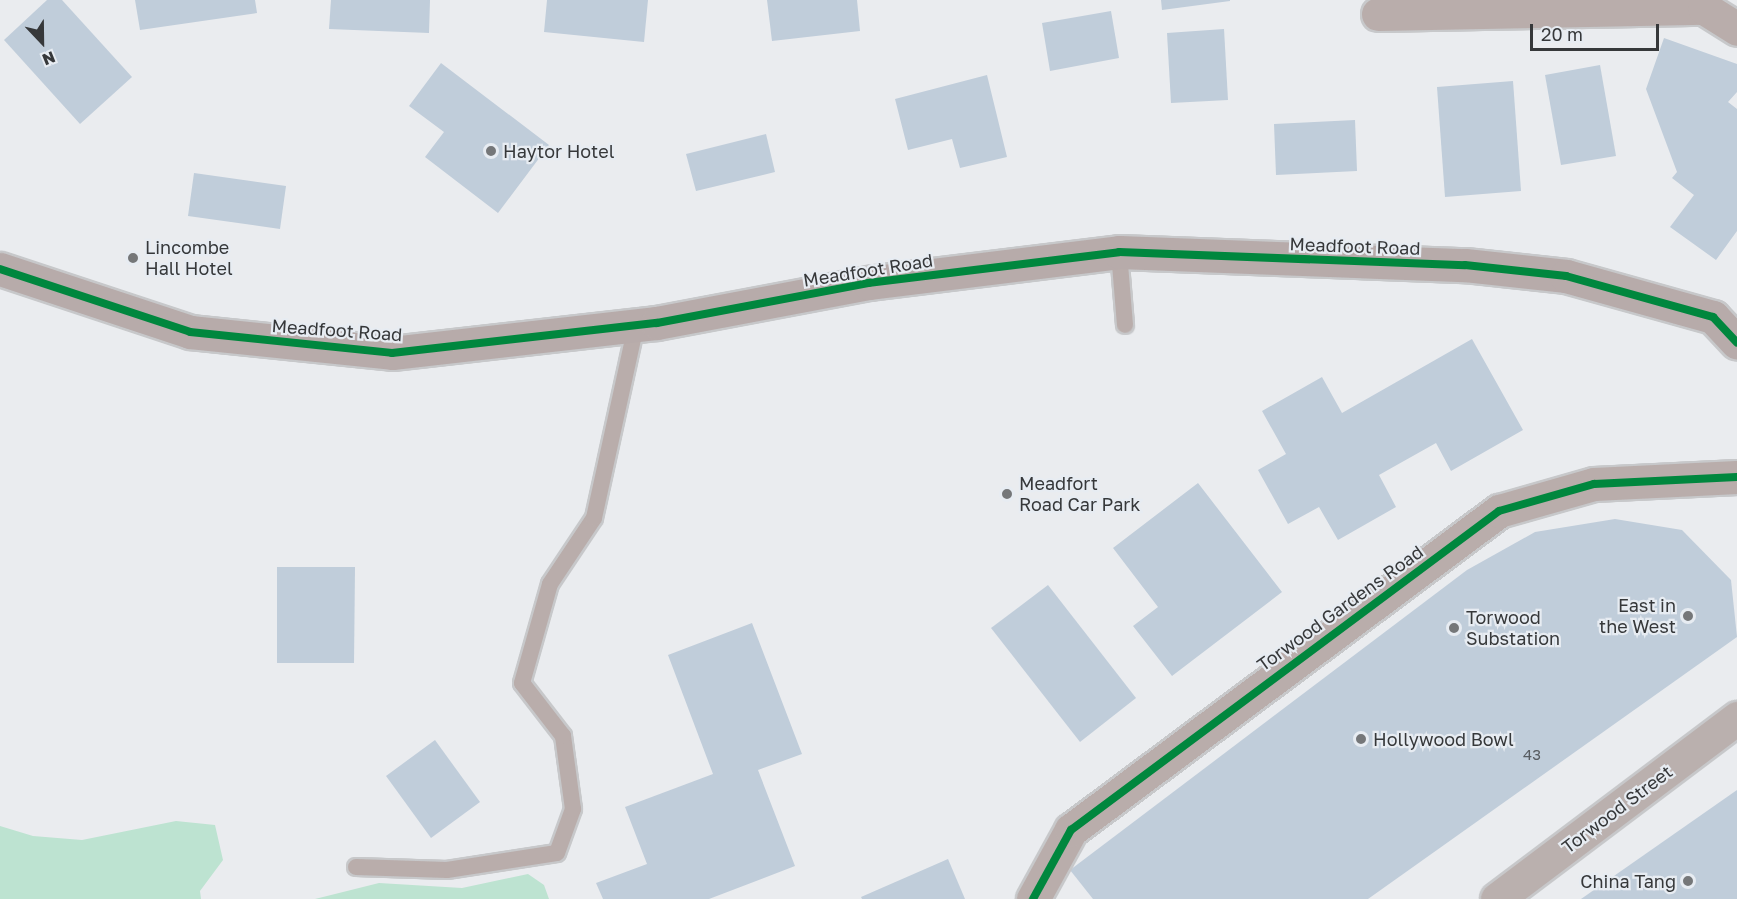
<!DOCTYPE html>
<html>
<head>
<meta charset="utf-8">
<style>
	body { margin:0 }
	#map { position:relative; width:1737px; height:899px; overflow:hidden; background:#eaecef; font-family:"Golos Text",sans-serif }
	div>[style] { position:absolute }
	.green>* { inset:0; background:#bde3d1 }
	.building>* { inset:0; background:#c0cdda }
	.roads { filter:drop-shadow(2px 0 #c7c8ca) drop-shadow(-2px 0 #c7c8ca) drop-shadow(0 2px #c7c8ca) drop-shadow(0 -2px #c7c8ca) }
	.lane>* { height:16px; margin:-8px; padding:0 8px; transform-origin:8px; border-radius:8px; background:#b9adab }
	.street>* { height:33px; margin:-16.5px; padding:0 16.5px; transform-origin:16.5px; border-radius:16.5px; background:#b9adab }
	.secondary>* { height:33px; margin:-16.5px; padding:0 16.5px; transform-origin:16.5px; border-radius:16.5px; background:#b7abaa }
	.primary>* { height:33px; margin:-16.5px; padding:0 16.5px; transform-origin:16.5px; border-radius:16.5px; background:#bab0ae }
	.cycleway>* { height:8px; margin:-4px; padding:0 4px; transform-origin:4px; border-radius:4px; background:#00873e }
	.dots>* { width:16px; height:16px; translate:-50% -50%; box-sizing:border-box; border:3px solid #e7ecf2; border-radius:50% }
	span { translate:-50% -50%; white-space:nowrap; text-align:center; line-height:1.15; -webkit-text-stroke:4.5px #e7ecf2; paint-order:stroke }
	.number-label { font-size:15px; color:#585d62 }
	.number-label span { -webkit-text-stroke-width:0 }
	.poi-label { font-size:18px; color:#36383a }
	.left { translate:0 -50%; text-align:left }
	.right { translate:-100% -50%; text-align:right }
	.street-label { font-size:18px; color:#36383a }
	.north { position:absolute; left:12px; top:12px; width:60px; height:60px; -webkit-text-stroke:4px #e7ecf2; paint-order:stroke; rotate:158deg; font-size:16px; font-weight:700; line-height:24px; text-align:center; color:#36383a }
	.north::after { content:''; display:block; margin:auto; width:21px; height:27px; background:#36383a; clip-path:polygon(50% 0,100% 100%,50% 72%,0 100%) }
	.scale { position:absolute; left:1530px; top:24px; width:129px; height:27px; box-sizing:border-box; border:3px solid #36383a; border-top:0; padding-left:8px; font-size:18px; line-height:21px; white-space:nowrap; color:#36383a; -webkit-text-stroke:4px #e7ecf2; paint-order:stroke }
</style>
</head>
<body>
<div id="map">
	<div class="green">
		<i style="clip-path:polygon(176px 821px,215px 825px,223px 860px,200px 891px,201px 899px,0 899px,0 826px,33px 836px,82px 840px)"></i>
		<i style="clip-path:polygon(528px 874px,544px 885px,549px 899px,315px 899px,379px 883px,462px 888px)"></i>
	</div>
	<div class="building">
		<i style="clip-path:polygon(47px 0,62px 0,132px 77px,80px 124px,4px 40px)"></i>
		<i style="clip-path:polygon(135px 0,255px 0,257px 13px,140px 30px)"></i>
		<i style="clip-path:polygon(331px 0,430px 0,429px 33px,329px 29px)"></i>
		<i style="clip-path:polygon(547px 0,648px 0,644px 42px,544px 32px)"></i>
		<i style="clip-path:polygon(767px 0,857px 0,860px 31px,772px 41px)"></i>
		<i style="clip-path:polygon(1161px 0,1230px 0,1230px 1px,1162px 10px)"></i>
		<i style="clip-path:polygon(1111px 11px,1119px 58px,1050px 71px,1042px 23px)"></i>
		<i style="clip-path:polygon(1224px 29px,1228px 100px,1171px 103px,1167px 33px)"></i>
		<i style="clip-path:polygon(1664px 38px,1737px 64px,1737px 92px,1728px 102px,1737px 109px,1737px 231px,1716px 260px,1670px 227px,1694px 195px,1672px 178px,1677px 172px,1646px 89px)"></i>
		<i style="clip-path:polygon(441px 63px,549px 145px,498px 213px,425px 157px,444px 132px,409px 106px)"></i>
		<i style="clip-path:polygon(1600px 65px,1616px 156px,1561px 165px,1545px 75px)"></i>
		<i style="clip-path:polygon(987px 75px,1007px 157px,960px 168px,952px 139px,908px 150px,895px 99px)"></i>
		<i style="clip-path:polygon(1513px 81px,1521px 191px,1445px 197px,1437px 87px)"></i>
		<i style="clip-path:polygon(1355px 120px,1357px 171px,1276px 175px,1274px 124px)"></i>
		<i style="clip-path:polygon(766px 134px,775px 172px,696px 191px,686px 154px)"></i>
		<i style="clip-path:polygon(194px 173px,286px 186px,280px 229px,188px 216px)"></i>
		<i style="clip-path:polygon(1472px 339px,1523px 430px,1451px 471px,1436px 443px,1379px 475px,1396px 507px,1338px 540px,1319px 507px,1288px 524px,1258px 470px,1286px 454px,1262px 411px,1322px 377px,1342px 413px)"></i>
		<i style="clip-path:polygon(1198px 483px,1282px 592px,1172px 676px,1133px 626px,1158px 607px,1113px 548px)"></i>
		<i style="clip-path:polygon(1615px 519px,1682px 530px,1731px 580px,1737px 637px,1368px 899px,1093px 899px,1070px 870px,1467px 570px,1535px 532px)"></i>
		<i style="clip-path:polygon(277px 567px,355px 567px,354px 663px,277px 663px)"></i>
		<i style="clip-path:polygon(1048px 585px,1136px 698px,1080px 742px,991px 628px)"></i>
		<i style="clip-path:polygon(752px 623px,802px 754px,758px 770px,795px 866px,709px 899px,603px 899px,596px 883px,647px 864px,625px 807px,713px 774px,668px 655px)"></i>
		<i style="clip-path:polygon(435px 740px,480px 802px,431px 838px,386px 776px)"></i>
		<i style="clip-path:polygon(1737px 790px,1737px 899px,1581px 899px)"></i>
		<i style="clip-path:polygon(948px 859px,965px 899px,862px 899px,861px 897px)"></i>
	</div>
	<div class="roads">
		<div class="lane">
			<i style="left:1119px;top:252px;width:73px;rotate:85.3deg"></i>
			<i style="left:356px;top:867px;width:91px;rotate:1.9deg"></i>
			<i style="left:447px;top:870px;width:111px;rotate:-8.8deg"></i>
			<i style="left:557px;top:853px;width:47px;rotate:-70deg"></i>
			<i style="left:573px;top:809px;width:74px;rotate:-97.8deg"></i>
			<i style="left:563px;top:736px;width:67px;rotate:-127.7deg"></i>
			<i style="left:522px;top:683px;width:103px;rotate:-74.2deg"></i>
			<i style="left:550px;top:584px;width:79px;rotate:-56.3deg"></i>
			<i style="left:594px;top:518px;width:198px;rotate:-77.7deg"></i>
		</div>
		<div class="street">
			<i style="left:1378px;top:14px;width:326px;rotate:-1.1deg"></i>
			<i style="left:1704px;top:8px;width:39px;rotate:32deg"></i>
			<i style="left:1033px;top:899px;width:79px;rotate:-61.2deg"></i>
			<i style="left:1071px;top:830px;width:534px;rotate:-36.7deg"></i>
			<i style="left:1499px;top:511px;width:99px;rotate:-15.9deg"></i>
			<i style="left:1594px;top:484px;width:143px;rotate:-2.8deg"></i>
		</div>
		<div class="secondary">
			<i style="left:0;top:269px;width:200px;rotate:18.3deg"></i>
			<i style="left:190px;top:332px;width:203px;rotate:5.9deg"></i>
			<i style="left:392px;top:353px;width:267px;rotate:-6.5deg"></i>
			<i style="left:657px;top:323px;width:215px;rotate:-10.7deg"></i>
			<i style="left:868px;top:283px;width:253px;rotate:-7deg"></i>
			<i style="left:1119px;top:252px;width:346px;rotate:2.2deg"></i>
			<i style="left:1465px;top:265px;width:102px;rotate:6.2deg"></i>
			<i style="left:1566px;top:276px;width:153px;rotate:15.6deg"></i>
			<i style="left:1713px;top:317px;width:35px;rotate:47deg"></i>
		</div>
		<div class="primary">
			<i style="left:1497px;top:899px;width:301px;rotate:-37deg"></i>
		</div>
	</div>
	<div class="cycleway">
		<i style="left:0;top:269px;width:200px;rotate:18.3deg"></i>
		<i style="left:190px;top:332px;width:203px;rotate:5.9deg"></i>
		<i style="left:392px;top:353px;width:267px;rotate:-6.5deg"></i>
		<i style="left:657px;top:323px;width:215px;rotate:-10.7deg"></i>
		<i style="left:868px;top:283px;width:253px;rotate:-7deg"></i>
		<i style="left:1119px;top:252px;width:346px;rotate:2.2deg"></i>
		<i style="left:1465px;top:265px;width:102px;rotate:6.2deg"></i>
		<i style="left:1566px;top:276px;width:153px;rotate:15.6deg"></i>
		<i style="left:1713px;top:317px;width:35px;rotate:47deg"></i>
		<i style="left:1033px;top:899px;width:79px;rotate:-61.2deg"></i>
		<i style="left:1071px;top:830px;width:534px;rotate:-36.7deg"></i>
		<i style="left:1499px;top:511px;width:99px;rotate:-15.9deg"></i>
		<i style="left:1594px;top:484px;width:143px;rotate:-2.8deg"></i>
	</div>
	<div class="dots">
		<i style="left:491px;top:151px;background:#757779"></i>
		<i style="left:133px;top:258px;background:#757779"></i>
		<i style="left:1007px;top:494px;background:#757779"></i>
		<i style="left:1688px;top:616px;background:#757779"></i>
		<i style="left:1454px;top:628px;background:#757779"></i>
		<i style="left:1361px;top:739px;background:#757779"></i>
		<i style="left:1688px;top:881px;background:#757779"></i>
	</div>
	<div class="number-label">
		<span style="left:1532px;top:755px">43</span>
	</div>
	<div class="poi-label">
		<span class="left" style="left:503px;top:151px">Haytor Hotel</span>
		<span class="left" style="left:145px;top:258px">Lincombe<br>Hall Hotel</span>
		<span class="left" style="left:1019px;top:494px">Meadfort<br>Road Car Park</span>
		<span class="right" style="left:1676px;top:616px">East in<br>the West</span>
		<span class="left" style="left:1466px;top:628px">Torwood<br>Substation</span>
		<span class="left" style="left:1373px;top:739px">Hollywood Bowl</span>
		<span class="right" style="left:1676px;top:881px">China Tang</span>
	</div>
	<div class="street-label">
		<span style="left:1355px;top:246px;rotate:2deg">Meadfoot Road</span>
		<span style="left:868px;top:270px;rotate:-9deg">Meadfoot Road</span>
		<span style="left:337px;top:330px;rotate:4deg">Meadfoot Road</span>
		<span style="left:1340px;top:608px;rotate:-36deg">Torwood Gardens Road</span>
		<span style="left:1617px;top:809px;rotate:-37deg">Torwood Street</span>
	</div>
	<div class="north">N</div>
	<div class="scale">20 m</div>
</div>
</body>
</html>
